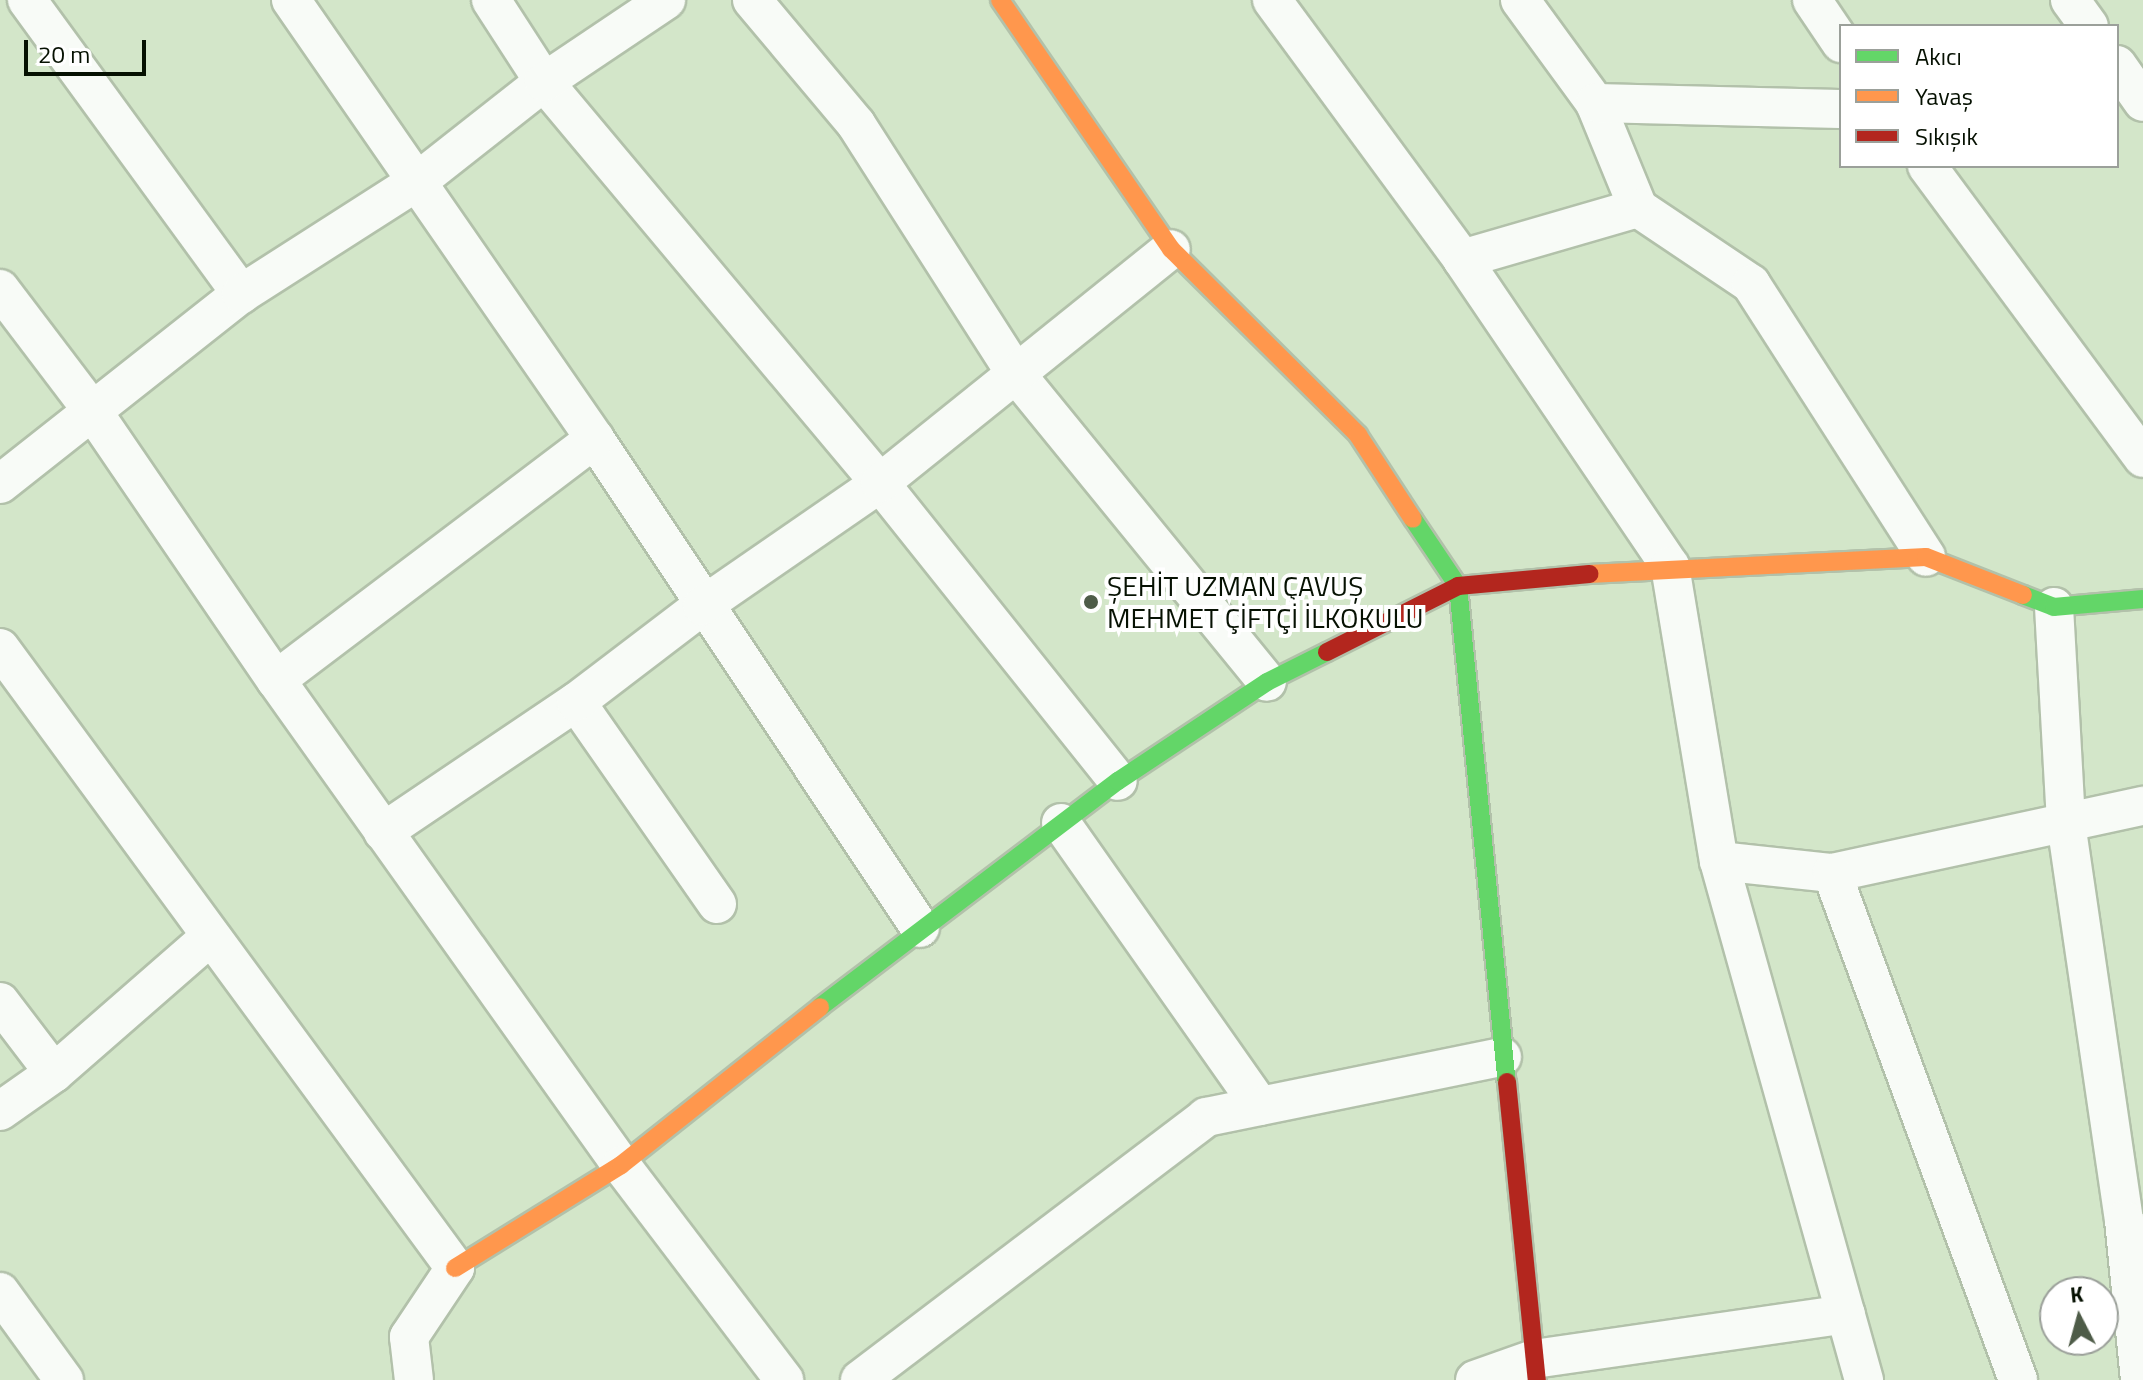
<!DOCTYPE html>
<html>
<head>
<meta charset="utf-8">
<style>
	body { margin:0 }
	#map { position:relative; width:2143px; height:1380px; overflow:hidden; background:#d3e6c9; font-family:"Titillium Web",sans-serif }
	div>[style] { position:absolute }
	.roads { filter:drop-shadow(2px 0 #b2c1aa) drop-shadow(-2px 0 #b2c1aa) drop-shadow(0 2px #b2c1aa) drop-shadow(0 -2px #b2c1aa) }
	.street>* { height:38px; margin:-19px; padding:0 19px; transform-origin:19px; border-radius:19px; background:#f8fbf7 }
	.fast>* { height:18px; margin:-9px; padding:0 9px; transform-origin:9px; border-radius:9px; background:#63d668 }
	.slow>* { height:18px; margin:-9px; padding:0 9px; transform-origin:9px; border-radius:9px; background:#ff974d }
	.jam>* { height:18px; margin:-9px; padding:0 9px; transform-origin:9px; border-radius:9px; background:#b3261e }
	.dots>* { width:22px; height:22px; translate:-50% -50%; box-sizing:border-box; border:4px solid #fff; border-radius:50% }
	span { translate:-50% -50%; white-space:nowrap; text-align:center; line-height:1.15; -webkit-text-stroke:8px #fff; paint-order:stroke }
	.poi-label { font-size:28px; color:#061102 }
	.left { translate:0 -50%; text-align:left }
	.legend { position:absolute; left:1839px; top:24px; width:280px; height:144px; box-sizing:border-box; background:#fff; border:2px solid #9ba09a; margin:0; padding:10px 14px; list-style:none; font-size:24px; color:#061102 }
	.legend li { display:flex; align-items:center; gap:16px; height:40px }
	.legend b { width:40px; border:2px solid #9ba09a }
	.north { position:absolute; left:2039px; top:1276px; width:80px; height:80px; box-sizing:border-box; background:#fff; border:2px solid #9ba09a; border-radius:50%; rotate:354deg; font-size:22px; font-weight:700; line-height:32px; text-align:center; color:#061102 }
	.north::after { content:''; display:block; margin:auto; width:28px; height:36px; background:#4e5c48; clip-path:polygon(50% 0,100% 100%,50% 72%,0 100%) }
	.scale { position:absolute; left:24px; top:40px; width:122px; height:36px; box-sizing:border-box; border:4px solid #061102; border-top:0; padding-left:10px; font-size:24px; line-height:28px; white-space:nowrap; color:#061102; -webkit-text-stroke:6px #fff; paint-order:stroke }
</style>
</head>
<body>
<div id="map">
	<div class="roads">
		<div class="street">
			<i style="left:27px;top:0;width:364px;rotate:53.9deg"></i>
			<i style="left:491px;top:0;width:98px;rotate:57.1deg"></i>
			<i style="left:544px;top:82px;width:523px;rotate:50.04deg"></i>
			<i style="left:880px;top:483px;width:381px;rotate:51.4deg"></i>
			<i style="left:752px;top:0;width:162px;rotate:50deg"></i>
			<i style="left:856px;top:124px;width:297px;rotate:57.4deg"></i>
			<i style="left:1016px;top:374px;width:397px;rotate:50.8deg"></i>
			<i style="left:1272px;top:0;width:321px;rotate:53.7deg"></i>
			<i style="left:1462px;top:259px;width:371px;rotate:55.9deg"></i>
			<i style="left:1670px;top:566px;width:299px;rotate:80.6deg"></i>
			<i style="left:1719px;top:861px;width:539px;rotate:74.39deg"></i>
			<i style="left:1520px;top:0;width:127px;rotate:53.9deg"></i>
			<i style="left:1595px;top:103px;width:113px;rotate:67.7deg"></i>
			<i style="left:1638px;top:208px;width:136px;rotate:33.9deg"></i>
			<i style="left:1751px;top:284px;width:324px;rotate:57.3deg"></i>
			<i style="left:1812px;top:0;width:52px;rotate:56deg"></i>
			<i style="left:2070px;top:0;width:32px;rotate:54deg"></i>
			<i style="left:2117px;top:65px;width:45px;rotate:54.9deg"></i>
			<i style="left:1595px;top:103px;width:246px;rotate:1.4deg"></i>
			<i style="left:1927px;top:166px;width:363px;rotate:53.5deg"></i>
			<i style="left:1462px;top:259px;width:183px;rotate:-16.2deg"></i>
			<i style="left:0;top:289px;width:151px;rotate:52.8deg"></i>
			<i style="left:91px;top:409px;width:328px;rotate:55.7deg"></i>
			<i style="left:276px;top:680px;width:595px;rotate:54.57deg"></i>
			<i style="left:621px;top:1165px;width:270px;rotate:52.8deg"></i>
			<i style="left:595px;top:439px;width:587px;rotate:56.39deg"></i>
			<i style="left:0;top:484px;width:307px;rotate:-38.3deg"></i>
			<i style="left:241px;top:294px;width:210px;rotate:-32.6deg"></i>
			<i style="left:418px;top:181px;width:160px;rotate:-38.2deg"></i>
			<i style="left:544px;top:82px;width:147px;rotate:-33.9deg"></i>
			<i style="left:2054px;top:607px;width:216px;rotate:86.8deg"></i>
			<i style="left:2066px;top:823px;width:401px;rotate:81.7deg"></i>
			<i style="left:2124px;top:1220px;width:161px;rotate:84.3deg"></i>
			<i style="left:0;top:648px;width:769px;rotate:53.73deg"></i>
			<i style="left:455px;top:1268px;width:83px;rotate:123.7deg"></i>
			<i style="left:409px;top:1337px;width:43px;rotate:83.4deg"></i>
			<i style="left:276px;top:680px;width:400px;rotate:-37.1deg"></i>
			<i style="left:595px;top:439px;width:534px;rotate:-124.7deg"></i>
			<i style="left:1061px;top:823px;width:346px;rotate:54.9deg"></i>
			<i style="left:383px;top:832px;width:233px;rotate:-34deg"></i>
			<i style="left:1719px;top:861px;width:114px;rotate:6.1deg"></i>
			<i style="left:1832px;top:873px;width:318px;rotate:-12.2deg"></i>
			<i style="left:1832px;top:873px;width:540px;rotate:69.85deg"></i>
			<i style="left:717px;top:904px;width:246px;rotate:-124.9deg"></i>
			<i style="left:576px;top:702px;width:158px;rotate:-37.3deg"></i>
			<i style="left:702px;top:606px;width:216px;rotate:-34.6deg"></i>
			<i style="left:880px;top:483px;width:373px;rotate:-38.8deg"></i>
			<i style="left:0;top:1002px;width:89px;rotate:52.7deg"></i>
			<i style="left:0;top:1111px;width:66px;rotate:-35.1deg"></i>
			<i style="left:54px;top:1073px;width:208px;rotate:-41.1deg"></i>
			<i style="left:0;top:1292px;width:109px;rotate:54deg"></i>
			<i style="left:860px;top:1380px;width:435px;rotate:-37.2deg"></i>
			<i style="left:1206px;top:1117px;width:302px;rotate:-11.5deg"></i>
			<i style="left:1475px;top:1380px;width:63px;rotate:-19.6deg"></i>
			<i style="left:1534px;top:1359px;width:315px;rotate:-8.2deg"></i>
		</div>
		<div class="fast">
			<i style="left:1413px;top:519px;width:81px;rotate:56.1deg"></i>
			<i style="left:1458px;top:586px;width:498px;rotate:84.4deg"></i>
			<i style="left:2023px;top:595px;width:33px;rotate:21deg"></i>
			<i style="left:2054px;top:607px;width:89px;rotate:-5.1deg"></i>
			<i style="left:820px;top:1007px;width:374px;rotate:-37.2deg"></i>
			<i style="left:1118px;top:781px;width:179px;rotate:-33.6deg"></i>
			<i style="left:1267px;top:682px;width:67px;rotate:-26.6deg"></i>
		</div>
		<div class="slow">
			<i style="left:1000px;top:0;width:302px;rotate:55.5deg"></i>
			<i style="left:1171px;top:249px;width:264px;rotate:44.8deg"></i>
			<i style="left:1358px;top:435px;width:100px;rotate:56.8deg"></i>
			<i style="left:1589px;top:574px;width:337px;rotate:-2.9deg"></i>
			<i style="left:1926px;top:557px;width:104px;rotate:21.4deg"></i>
			<i style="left:455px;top:1268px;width:195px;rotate:-31.8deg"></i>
			<i style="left:621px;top:1165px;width:254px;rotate:-38.4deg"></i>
		</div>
		<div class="jam">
			<i style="left:1327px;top:652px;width:147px;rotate:-26.7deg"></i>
			<i style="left:1458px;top:586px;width:132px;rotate:-5.2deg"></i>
			<i style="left:1507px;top:1082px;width:300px;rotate:84.3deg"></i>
		</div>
	</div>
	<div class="dots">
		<i style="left:1091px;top:602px;background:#4e5c48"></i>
	</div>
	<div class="poi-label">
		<span class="left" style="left:1107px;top:602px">ŞEHİT UZMAN ÇAVUŞ<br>MEHMET ÇİFTÇİ İLKOKULU</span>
	</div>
	<ul class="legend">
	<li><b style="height:10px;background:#63d668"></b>Akıcı</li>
	<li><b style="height:10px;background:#ff974d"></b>Yavaş</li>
	<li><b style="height:10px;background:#b3261e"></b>Sıkışık</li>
	</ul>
	<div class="north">K</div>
	<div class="scale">20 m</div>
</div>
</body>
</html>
